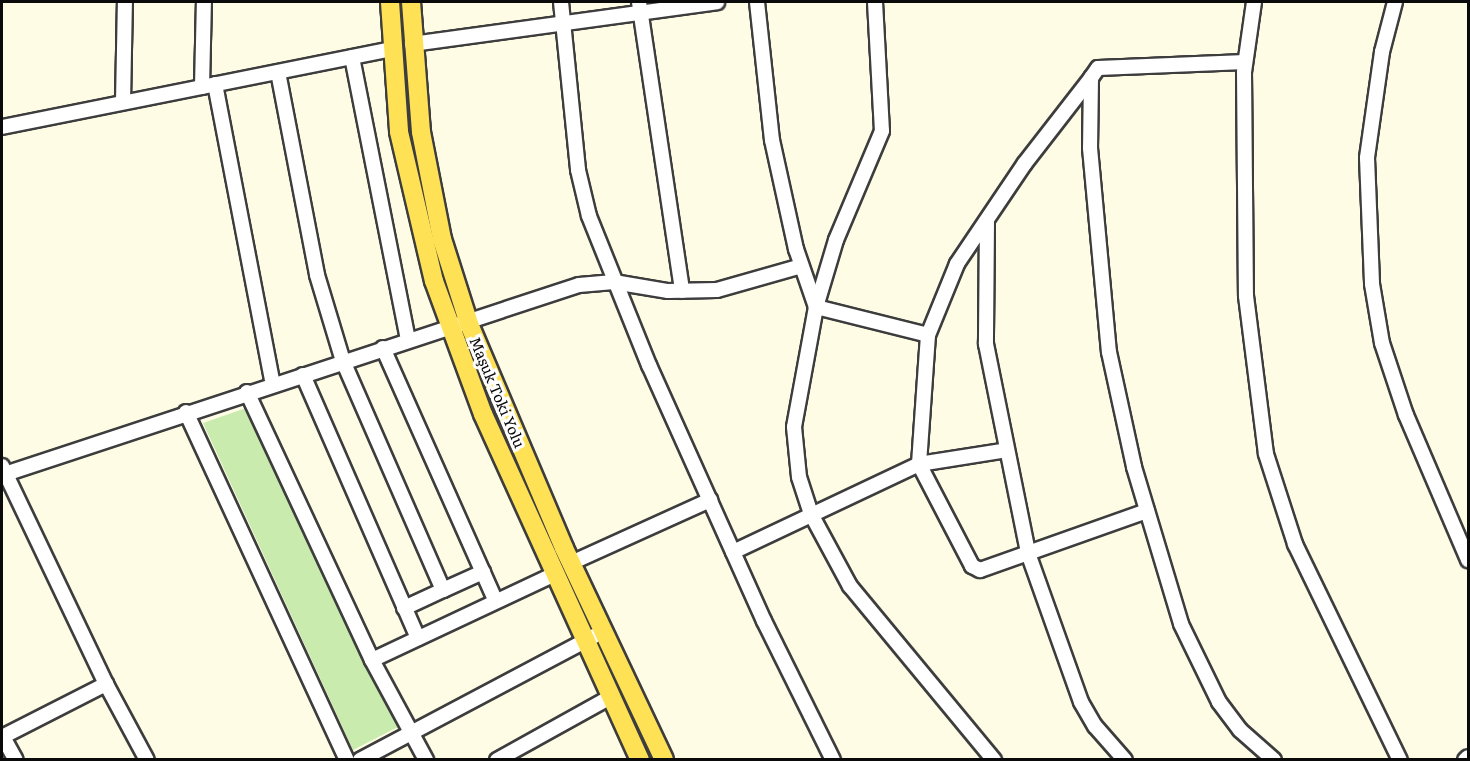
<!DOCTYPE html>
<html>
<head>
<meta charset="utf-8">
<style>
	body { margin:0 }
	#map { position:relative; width:1470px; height:761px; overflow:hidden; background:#fffce6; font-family:Literata,serif }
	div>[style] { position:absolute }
	.green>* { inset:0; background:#caebae }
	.roads { filter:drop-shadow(2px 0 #3d3d3d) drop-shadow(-2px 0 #3d3d3d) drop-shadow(0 2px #3d3d3d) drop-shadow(0 -2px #3d3d3d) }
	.minor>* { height:14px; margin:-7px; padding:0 7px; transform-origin:7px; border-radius:7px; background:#fff }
	.major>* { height:18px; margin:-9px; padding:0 9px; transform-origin:9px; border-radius:9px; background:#ffe156 }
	span { translate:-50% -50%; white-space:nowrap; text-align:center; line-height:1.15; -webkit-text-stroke:6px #fff; paint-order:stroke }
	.street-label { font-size:15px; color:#0a0a0a }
	.frame { position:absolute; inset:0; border:3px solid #0a0a0a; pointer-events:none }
</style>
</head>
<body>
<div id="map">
	<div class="green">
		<i style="clip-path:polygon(249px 407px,398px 727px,353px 750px,203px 423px)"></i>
	</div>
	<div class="roads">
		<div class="minor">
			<i style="left:561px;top:2px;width:169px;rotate:84.2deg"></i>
			<i style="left:578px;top:170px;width:47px;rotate:76.6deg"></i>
			<i style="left:589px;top:216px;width:161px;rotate:68.1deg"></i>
			<i style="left:649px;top:365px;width:281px;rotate:65.8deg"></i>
			<i style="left:764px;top:621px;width:155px;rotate:63.6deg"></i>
			<i style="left:639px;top:2px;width:292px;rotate:81.5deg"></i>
			<i style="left:757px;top:2px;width:139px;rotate:83.8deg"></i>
			<i style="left:772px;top:140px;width:112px;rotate:77.6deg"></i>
			<i style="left:796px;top:249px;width:61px;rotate:71deg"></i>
			<i style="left:816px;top:307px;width:115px;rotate:14deg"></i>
			<i style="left:875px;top:2px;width:129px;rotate:86.9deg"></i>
			<i style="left:882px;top:131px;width:118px;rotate:112.9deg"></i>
			<i style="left:836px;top:240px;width:70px;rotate:106.6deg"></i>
			<i style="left:816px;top:307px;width:122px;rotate:100.4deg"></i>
			<i style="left:794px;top:427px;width:50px;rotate:84.3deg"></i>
			<i style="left:799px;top:477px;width:39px;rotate:72deg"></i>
			<i style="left:811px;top:514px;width:82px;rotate:61.6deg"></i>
			<i style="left:850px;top:586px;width:226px;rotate:50.4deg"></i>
			<i style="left:1254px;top:2px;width:71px;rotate:98.1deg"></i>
			<i style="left:1244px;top:72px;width:224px;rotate:89.5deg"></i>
			<i style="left:1246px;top:296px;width:159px;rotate:82.8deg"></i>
			<i style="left:1266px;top:454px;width:95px;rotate:72.1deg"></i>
			<i style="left:1295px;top:544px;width:240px;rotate:64.1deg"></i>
			<i style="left:1395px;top:2px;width:52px;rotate:104.6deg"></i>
			<i style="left:1382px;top:52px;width:107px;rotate:98.1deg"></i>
			<i style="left:1367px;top:158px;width:126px;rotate:87.7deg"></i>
			<i style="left:1372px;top:284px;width:60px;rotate:80.4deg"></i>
			<i style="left:1382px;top:343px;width:76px;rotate:71.6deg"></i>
			<i style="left:1406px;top:415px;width:158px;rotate:66.8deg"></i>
			<i style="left:412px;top:44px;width:308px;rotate:-7.8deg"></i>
			<i style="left:352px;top:57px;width:289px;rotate:78.8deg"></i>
			<i style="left:1245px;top:62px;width:147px;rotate:177.7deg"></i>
			<i style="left:1098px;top:68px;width:12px;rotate:125deg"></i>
			<i style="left:1091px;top:78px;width:70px;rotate:90.8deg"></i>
			<i style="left:1090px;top:148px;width:205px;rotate:84.7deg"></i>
			<i style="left:1109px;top:352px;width:118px;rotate:77.7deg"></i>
			<i style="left:1134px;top:467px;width:164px;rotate:73.3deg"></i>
			<i style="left:1181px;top:624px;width:87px;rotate:64deg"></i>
			<i style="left:1219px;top:702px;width:35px;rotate:53deg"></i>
			<i style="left:1240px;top:730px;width:45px;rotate:41.4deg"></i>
			<i style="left:278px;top:72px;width:207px;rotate:79.1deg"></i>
			<i style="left:317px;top:275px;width:90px;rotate:73.2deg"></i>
			<i style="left:343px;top:361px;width:250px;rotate:66.4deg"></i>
			<i style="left:443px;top:590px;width:43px;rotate:155.2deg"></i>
			<i style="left:1091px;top:78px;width:108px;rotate:127.8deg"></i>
			<i style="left:1025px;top:163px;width:122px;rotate:124deg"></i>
			<i style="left:957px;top:264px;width:77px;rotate:112.2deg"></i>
			<i style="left:928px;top:335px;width:129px;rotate:94deg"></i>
			<i style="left:919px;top:464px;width:115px;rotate:62.5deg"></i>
			<i style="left:972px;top:566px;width:9px;rotate:27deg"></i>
			<i style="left:980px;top:570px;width:177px;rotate:-19.5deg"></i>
			<i style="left:215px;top:84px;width:306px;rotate:79.1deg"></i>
			<i style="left:202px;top:87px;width:85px;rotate:-88.7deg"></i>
			<i style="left:123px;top:102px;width:100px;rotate:-88.9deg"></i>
			<i style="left:2px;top:127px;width:397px;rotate:-11.3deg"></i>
			<i style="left:987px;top:221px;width:123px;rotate:90.5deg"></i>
			<i style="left:986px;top:344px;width:213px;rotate:78.6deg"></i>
			<i style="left:1028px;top:553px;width:158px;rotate:70.4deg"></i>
			<i style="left:1081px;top:702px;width:28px;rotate:60deg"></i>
			<i style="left:1095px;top:726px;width:45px;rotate:48.6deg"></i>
			<i style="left:383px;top:348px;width:276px;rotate:66deg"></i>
			<i style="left:303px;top:375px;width:287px;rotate:66.4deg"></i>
			<i style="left:247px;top:392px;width:296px;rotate:65deg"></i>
			<i style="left:372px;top:660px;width:114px;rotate:61.6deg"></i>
			<i style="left:186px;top:412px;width:383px;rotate:65.2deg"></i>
			<i style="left:2px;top:466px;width:242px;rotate:64.5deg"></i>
			<i style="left:106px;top:684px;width:86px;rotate:61.7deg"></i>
			<i style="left:2px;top:475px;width:607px;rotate:-18.23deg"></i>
			<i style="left:579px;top:285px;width:35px;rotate:-5deg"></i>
			<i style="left:614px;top:282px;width:55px;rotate:9.5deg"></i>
			<i style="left:668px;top:291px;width:49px;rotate:-1.2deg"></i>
			<i style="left:717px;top:290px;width:87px;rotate:-15.9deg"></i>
			<i style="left:733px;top:552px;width:206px;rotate:-25.3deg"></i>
			<i style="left:919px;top:464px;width:89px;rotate:-9deg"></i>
			<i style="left:571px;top:563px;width:153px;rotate:-24.4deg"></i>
			<i style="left:443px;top:590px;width:44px;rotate:-24.2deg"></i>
			<i style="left:372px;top:660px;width:200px;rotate:-25.2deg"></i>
			<i style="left:2px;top:737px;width:117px;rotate:-27deg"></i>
			<i style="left:3px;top:737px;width:26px;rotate:61deg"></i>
			<i style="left:360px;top:760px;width:265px;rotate:-27.9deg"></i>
			<i style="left:497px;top:760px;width:128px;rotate:-29deg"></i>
			<i style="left:1465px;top:760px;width:4px;rotate:-45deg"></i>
		</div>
		<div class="major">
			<i style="left:390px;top:2px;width:130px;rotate:86deg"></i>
			<i style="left:399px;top:132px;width:153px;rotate:76.8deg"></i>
			<i style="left:434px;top:281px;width:142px;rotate:69.8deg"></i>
			<i style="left:483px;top:414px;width:380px;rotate:65.6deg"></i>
			<i style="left:411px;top:2px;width:130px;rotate:85.6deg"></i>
			<i style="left:421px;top:132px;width:109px;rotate:78.9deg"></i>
			<i style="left:442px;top:239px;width:89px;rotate:72.4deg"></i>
			<i style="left:469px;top:324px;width:243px;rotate:67deg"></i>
			<i style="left:564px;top:548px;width:234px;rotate:64.7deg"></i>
		</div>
	</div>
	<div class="street-label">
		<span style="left:498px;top:392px;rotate:67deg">Maşuk Toki Yolu</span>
	</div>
	<div class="frame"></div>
</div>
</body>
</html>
